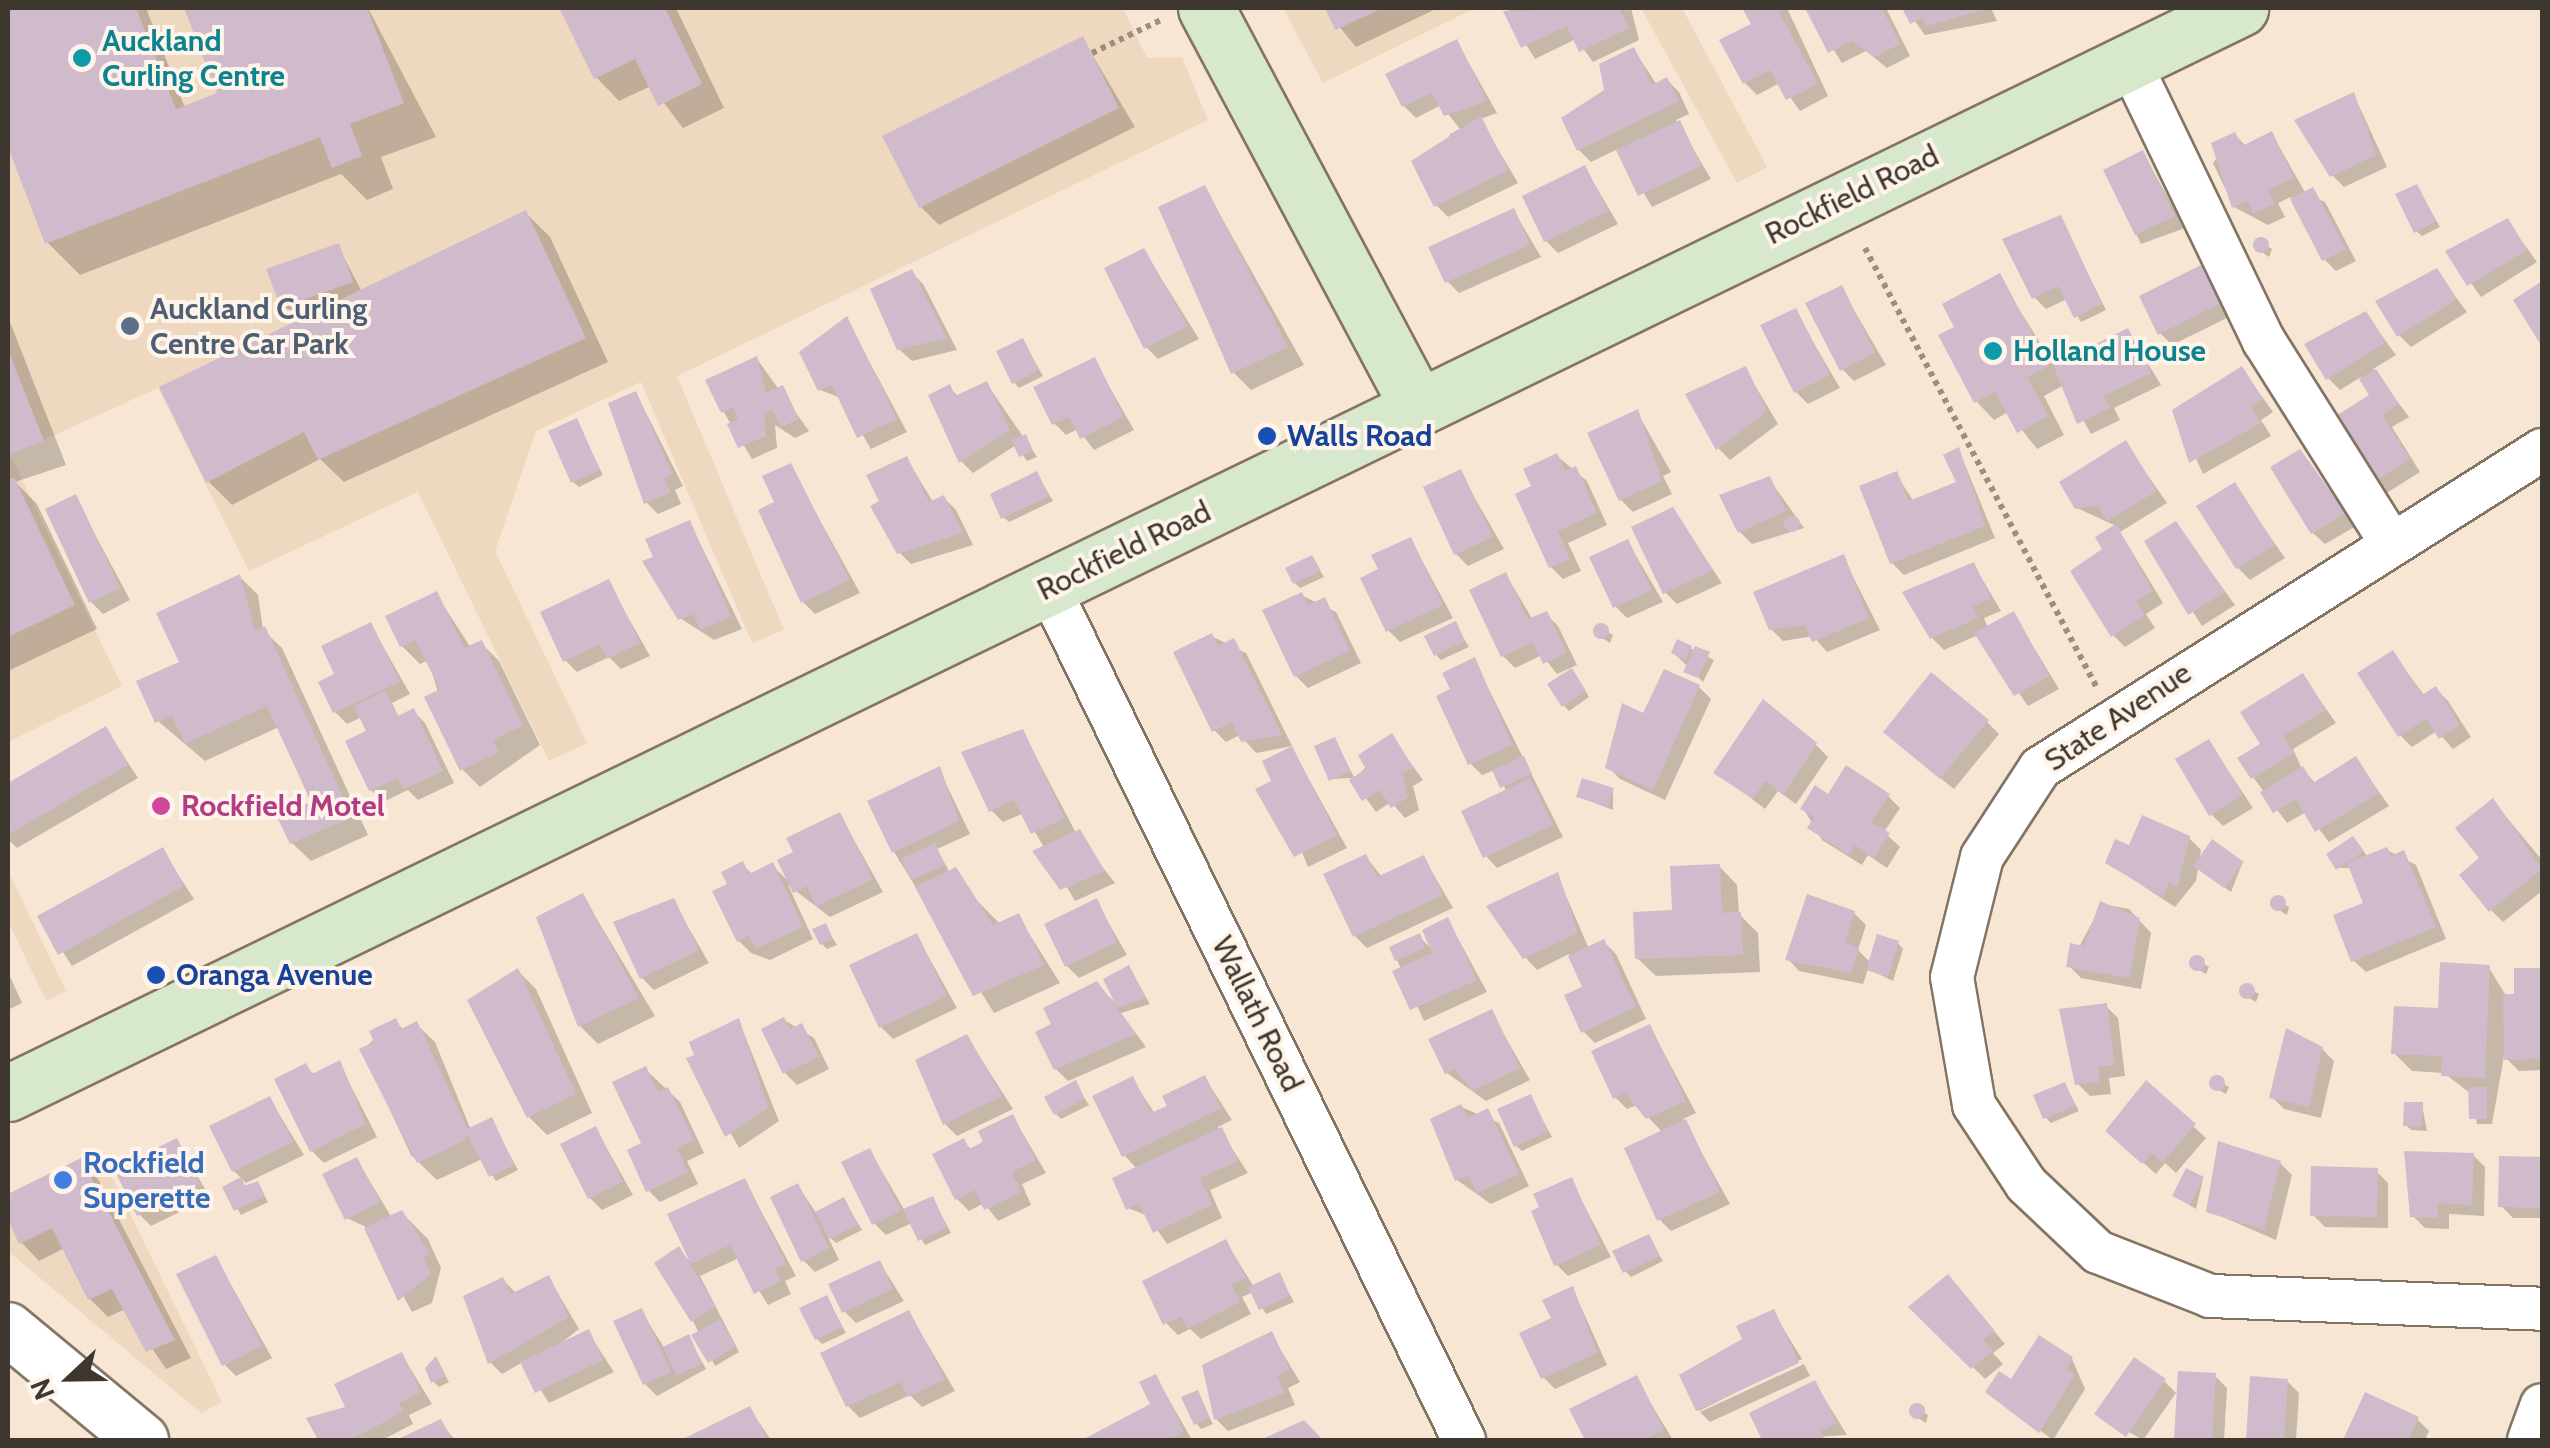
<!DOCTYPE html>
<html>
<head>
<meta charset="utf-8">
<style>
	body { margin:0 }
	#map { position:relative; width:2550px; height:1448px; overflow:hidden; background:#f7e6d3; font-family:Cabin,sans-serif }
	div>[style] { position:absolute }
	.built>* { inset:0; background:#efd8c0 }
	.shadow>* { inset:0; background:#0003 }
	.building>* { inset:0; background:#cfbbcc }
	.round { border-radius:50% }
	.path>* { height:6px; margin-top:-3px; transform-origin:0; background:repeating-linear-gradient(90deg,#9b8f82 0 5px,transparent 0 10px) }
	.roads { filter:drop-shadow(2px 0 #847464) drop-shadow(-2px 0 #847464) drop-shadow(0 2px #847464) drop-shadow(0 -2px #847464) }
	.minor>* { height:42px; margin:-21px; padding:0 21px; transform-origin:21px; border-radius:21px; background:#fff }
	.tertiary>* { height:52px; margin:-26px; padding:0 26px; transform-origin:26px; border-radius:26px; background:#fff }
	.secondary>* { height:55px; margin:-27.5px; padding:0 27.5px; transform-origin:27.5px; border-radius:27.5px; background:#d7e8cc }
	.dots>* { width:28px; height:28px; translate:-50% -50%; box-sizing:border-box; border:5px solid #fff4e9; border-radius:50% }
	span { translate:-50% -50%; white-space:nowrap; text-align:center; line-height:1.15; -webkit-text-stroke:8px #fff4e9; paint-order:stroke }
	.culture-label { font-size:30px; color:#0d838f; font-weight:700 }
	.left { translate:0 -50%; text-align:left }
	.street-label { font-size:30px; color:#3e3730 }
	.service-label { font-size:30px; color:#4e5e75; font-weight:700 }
	.transit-label { font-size:30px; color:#164399; font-weight:700 }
	.hotel-label { font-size:30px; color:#b23c85; font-weight:700 }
	.shop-label { font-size:30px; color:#366cbe; font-weight:700 }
	.frame { position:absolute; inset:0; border:10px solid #3e3730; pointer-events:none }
	.north { position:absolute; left:20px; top:1328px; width:100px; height:100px; -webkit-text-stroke:8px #fff4e9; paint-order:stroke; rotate:248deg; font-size:28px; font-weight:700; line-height:40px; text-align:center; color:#3e3730 }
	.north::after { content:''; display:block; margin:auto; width:35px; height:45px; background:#3e3730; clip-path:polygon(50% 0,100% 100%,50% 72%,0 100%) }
</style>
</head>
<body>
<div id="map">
	<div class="built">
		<i style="clip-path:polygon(8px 8px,1123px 8px,1147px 58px,1182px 57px,1208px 120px,677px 376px,784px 630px,752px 643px,641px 382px,536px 431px,495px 551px,587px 743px,549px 761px,418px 492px,249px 571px,158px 388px,10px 455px,122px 686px,8px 742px)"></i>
		<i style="clip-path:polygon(1283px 8px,1475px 8px,1323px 83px)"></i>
		<i style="clip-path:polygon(1641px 8px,1682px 8px,1767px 167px,1737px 183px)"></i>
		<i style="clip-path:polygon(8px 871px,66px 991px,46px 1001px,8px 921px)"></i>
		<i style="clip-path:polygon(99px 1150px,222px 1402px,201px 1413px,8px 1251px,8px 1194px)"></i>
	</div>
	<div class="shadow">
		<i style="clip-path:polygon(8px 8px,146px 8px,185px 108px,221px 94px,187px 8px,368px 8px,436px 137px,381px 157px,393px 189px,367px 200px,341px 174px,80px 275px,47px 242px,8px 141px)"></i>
		<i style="clip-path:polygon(562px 8px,676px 8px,724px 108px,683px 128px,651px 86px,619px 101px,596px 77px)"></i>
		<i style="clip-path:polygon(1324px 8px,1438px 8px,1356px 47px)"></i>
		<i style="clip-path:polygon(1515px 8px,1631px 8px,1639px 40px,1593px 62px,1576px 39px,1535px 59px,1506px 12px)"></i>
		<i style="clip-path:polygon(1745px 8px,1787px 8px,1828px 96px,1800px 111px,1780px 83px,1757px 95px,1745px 83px,1754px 25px)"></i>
		<i style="clip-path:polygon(1886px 8px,1910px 56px,1887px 68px,1866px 51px,1842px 63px,1808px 9px)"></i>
		<i style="clip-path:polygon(1905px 8px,1991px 8px,1997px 21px,1925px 35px)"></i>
		<i style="clip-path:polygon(1083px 39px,1135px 127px,939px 225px,921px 207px)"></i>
		<i style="clip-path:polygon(1457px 42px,1497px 113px,1480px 119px,1518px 183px,1448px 217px,1436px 205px,1450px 134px,1460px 129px,1441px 105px,1416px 118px,1404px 106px)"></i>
		<i style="clip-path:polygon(1634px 50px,1657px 85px,1667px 80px,1679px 92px,1689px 114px,1676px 120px,1711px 179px,1652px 207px,1618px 149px,1591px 162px,1579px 150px)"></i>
		<i style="clip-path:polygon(2354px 95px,2387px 167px,2344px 187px,2332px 175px)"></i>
		<i style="clip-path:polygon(2272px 134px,2306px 194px,2325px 202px,2356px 261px,2336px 271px,2324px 259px,2291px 197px,2278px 203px,2285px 217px,2268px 225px,2234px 207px,2213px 163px,2235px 135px,2246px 146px)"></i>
		<i style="clip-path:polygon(2143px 153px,2185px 228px,2141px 244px,2106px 171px)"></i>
		<i style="clip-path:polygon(1585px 168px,1618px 224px,1558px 253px,1546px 241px)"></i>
		<i style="clip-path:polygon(2417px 187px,2440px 227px,2422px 236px,2416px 231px)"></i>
		<i style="clip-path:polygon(1205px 188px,1304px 365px,1251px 390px,1233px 372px)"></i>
		<i style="clip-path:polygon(1514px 211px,1541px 257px,1459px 293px,1447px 281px)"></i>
		<i style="clip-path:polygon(526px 213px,550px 237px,608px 362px,344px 482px,320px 459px,232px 505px,208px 481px,309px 318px,283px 307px,338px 246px,362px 292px)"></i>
		<i style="clip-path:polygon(2060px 218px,2106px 310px,2081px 322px,2067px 299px,2046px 309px,2034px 297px)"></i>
		<i style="clip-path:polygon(2507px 221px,2537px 262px,2481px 297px,2449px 252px)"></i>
		<i style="clip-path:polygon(2258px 241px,2272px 249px,2269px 257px,2256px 248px)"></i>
		<i style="clip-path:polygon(1144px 251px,1199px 339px,1158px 359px,1146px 347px)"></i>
		<i style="clip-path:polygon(2203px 267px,2233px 315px,2172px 345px,2160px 333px)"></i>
		<i style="clip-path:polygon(2436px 271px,2467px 312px,2411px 347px,2399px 335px)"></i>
		<i style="clip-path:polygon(911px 272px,923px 284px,957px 350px,912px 361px,899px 349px)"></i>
		<i style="clip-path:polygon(1999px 277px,2055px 367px,2128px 331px,2161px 385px,2114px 408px,2120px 420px,2091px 434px,2064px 385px,2044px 396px,2064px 435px,2037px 449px,2008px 412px,1994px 420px,1976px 401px,1957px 328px)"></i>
		<i style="clip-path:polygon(1841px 288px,1886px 365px,1854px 381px,1842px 369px)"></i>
		<i style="clip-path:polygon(1795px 311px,1840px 388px,1808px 404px,1796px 392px)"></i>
		<i style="clip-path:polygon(2366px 314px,2396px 355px,2373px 369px,2409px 417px,2392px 427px,2420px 472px,2385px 494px,2373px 482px,2372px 396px,2361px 377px,2340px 390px,2328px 378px)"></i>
		<i style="clip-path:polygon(8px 317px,66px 465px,15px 482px,37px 504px,97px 629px,8px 671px)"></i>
		<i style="clip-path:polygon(847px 320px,907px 432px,871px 449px,841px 398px,820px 390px)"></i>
		<i style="clip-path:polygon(1023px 341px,1043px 376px,1019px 388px,1014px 382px)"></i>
		<i style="clip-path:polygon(757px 359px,809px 431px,795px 438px,775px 425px,777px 448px,752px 459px,723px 411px)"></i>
		<i style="clip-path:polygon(1094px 360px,1134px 430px,1094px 450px,1078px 429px,1066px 435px,1054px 423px)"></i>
		<i style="clip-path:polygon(1745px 369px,1778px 424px,1730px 460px,1718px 448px)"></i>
		<i style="clip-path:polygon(2242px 369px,2273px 412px,2261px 420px,2271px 436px,2203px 474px,2175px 412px)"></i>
		<i style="clip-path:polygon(987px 384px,1037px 457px,1027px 461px,1016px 445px,973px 473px,961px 461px,949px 387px,959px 397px)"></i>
		<i style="clip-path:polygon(636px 393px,683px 486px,675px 490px,681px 504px,658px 514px,646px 502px)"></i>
		<i style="clip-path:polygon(1637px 412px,1671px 472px,1663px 476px,1672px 494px,1633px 512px,1621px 500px)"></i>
		<i style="clip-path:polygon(576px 421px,603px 475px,579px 487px,573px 482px)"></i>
		<i style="clip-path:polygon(2125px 443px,2167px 503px,2120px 532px,2163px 603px,2146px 614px,2155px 628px,2125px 647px,2113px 635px,2106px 550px,2116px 526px,2077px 508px)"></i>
		<i style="clip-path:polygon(1959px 450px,1995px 538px,1904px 575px,1892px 563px,1896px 474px,1914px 502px,1959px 484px)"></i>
		<i style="clip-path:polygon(2299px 452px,2356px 526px,2325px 544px,2313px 533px)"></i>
		<i style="clip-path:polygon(1557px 456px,1587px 481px,1607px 525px,1568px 543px,1581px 571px,1563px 579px,1551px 567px,1534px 488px)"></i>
		<i style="clip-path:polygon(907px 459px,933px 502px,944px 498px,956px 510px,973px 545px,911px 564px,899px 552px,882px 503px)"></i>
		<i style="clip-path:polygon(790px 466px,860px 593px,815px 614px,803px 602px,777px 504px)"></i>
		<i style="clip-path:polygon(1460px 472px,1504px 549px,1468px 566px,1456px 554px)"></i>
		<i style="clip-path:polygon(1037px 474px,1053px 501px,1009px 522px,1003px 517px)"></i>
		<i style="clip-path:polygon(1769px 479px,1804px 528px,1752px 544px,1740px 532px)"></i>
		<i style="clip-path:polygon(2234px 485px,2285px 558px,2250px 580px,2238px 568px)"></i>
		<i style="clip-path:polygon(75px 497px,130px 600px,103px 614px,91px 602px)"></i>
		<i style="clip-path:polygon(1672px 510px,1722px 583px,1677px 604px,1665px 592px)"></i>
		<i style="clip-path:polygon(690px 523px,742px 629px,714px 640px,680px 618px,656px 558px)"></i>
		<i style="clip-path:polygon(2176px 524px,2235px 605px,2202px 626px,2148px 542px)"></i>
		<i style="clip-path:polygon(1411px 540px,1453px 618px,1400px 642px,1388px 630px,1382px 570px)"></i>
		<i style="clip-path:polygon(1628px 542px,1663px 602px,1627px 618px,1615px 606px)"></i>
		<i style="clip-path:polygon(1843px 557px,1880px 630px,1827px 652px,1813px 636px,1783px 641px,1771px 629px)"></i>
		<i style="clip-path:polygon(1312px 558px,1324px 577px,1300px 588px,1295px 583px)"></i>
		<i style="clip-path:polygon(1974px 565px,2001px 611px,1984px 618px,1988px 628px,2014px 615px,2059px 689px,2028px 706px,1978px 635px,1944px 650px,1932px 638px)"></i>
		<i style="clip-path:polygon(1506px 575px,1533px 620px,1546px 614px,1558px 626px,1577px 665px,1557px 674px,1542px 655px,1515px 668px,1503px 656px)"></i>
		<i style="clip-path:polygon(240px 577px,258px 595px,263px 630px,282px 648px,368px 835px,311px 861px,292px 843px,314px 804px,279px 727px,205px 761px,158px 721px,182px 663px)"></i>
		<i style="clip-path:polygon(608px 582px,650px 656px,621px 669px,609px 657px,577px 672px,565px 660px)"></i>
		<i style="clip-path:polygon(436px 594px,471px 648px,481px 643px,499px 661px,540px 745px,480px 787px,462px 769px,428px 660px,420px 664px,402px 646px)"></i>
		<i style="clip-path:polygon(1301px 595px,1336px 612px,1361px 663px,1308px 688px,1296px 676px)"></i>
		<i style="clip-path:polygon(1455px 624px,1469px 647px,1441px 660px,1436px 655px)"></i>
		<i style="clip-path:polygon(371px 625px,410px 694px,392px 703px,399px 718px,413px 711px,425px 723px,454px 783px,418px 800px,408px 790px,383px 802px,371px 790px,371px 731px,362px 717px,347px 724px,335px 712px,338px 675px)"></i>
		<i style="clip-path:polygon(1599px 627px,1613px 635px,1610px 643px,1596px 634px)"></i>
		<i style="clip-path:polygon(1211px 636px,1246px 653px,1292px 746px,1256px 753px,1240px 735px,1226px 742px,1214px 730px)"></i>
		<i style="clip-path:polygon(1690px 648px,1714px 660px,1703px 682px,1674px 653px)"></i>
		<i style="clip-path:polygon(2392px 653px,2425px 696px,2436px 689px,2448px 701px,2471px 737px,2453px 749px,2437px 731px,2412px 747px,2400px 735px)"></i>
		<i style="clip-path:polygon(1474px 660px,1563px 837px,1497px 868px,1486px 856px,1507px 792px,1495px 770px,1482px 775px,1470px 763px,1453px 691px)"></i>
		<i style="clip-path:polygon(2303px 676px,2336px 723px,2293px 749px,2301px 767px,2316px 784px,2356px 759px,2389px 806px,2329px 842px,2306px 812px,2287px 823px,2253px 777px)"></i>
		<i style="clip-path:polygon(1577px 677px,1589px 697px,1569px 711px,1563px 705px)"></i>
		<i style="clip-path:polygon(1699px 687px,1711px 699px,1665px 800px,1620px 779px,1608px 767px,1645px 716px)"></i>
		<i style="clip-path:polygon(1987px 722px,1999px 734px,1954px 789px,1898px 744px)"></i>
		<i style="clip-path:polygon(106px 729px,138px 778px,17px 848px,8px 839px,8px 786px)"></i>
		<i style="clip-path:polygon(1023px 732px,1076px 833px,1115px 883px,1075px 901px,1024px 813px,1003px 822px,991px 810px)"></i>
		<i style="clip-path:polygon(1392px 737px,1423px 780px,1413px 786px,1419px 810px,1405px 818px,1391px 802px,1376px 812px,1351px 778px,1331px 779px,1335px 740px,1355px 779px)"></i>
		<i style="clip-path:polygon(2209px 742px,2253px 808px,2223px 826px,2211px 814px)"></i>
		<i style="clip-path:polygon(1816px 745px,1828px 757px,1796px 804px,1778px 791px,1765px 809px,1717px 772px)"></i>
		<i style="clip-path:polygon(1292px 749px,1347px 848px,1308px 867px,1274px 782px)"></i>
		<i style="clip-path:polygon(939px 769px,970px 834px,937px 849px,950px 873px,1000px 924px,1018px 916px,1060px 983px,994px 1013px,894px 852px)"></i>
		<i style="clip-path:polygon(1613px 790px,1613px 810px,1579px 797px)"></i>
		<i style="clip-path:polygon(1888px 796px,1900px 808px,1884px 832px,1900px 847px,1887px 868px,1868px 855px,1862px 865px,1822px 840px,1803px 808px,1829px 797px)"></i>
		<i style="clip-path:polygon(2493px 801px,2542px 860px,2542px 891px,2503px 922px,2491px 910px,2483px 859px)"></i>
		<i style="clip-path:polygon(840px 815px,883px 892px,830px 917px,788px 885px,813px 939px,770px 960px,751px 953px,739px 941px,730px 885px,742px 864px,753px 875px,772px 865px,791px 884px,796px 854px)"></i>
		<i style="clip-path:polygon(2189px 838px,2201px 850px,2196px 881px,2175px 907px,2108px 863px,2131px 848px)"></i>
		<i style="clip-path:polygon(2358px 844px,2368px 857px,2387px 850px,2416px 865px,2446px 939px,2366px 972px,2354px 961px,2367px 904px,2352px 868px,2338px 868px)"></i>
		<i style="clip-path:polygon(162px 850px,194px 899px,72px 966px,40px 917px)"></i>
		<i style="clip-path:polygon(1366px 857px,1382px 877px,1424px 858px,1453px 908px,1367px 948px,1355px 936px)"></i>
		<i style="clip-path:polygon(2242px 864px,2231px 892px,2202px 871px)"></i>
		<i style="clip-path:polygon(1719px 866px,1737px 885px,1739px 914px,1758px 933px,1760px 972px,1656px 976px,1637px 958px)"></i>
		<i style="clip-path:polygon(1557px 875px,1589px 949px,1604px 942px,1616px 954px,1646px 1019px,1595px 1043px,1583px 1031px,1586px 988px,1569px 954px,1537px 970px,1525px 957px)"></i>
		<i style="clip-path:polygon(583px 896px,655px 1016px,598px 1044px,580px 1026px)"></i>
		<i style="clip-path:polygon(2275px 899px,2289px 907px,2287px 915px,2273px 906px)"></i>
		<i style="clip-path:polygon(673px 901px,709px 963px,654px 990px,642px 978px)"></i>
		<i style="clip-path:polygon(1096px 901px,1127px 955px,1079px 978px,1067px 966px)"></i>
		<i style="clip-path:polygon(2102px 904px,2129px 909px,2151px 933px,2141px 989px,2081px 978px,2069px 966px)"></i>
		<i style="clip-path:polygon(1854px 913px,1866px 925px,1858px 950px,1871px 963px,1898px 943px,1903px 949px,1893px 981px,1868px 969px,1863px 984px,1799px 971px,1788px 959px)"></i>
		<i style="clip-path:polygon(1448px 920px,1487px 992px,1424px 1021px,1397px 960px,1419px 936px,1436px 954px)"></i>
		<i style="clip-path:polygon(825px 926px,837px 945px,827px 949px,822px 944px)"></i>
		<i style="clip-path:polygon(917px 936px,957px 1008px,893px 1039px,881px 1027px)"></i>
		<i style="clip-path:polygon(2195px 958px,2209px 967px,2206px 974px,2192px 966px)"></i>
		<i style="clip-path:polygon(1129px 968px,1150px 1004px,1121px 1013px,1146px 1047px,1068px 1081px,1056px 1069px,1055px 1025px,1097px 984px,1117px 1005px)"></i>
		<i style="clip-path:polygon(2489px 968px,2507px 997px,2517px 997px,2516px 971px,2542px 970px,2542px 1070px,2519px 1071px,2504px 1056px,2492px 1124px,2477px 1124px,2471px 1094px,2444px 1073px,2412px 1071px,2394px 1053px)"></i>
		<i style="clip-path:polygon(518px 971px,536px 989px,592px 1113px,547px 1135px,529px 1117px)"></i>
		<i style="clip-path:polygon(8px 972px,22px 1003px,8px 1010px)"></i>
		<i style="clip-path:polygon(2245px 986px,2259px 994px,2256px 1002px,2242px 994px)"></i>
		<i style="clip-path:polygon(2106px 1006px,2118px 1018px,2125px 1076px,2109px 1078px,2111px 1094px,2090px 1096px,2078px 1084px)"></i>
		<i style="clip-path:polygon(1491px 1012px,1530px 1080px,1486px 1101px,1447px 1073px)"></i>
		<i style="clip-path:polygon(784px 1020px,814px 1038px,829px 1069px,797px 1085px,785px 1073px,764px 1030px)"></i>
		<i style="clip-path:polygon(395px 1021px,404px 1030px,416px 1024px,435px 1042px,471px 1130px,491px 1120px,518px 1170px,496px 1181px,482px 1159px,437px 1180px,411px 1155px,362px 1050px)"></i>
		<i style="clip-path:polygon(739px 1021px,779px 1121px,739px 1148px,690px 1059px)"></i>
		<i style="clip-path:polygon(1650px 1027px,1696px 1113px,1683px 1119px,1730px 1204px,1671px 1231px,1659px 1219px,1663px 1133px,1637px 1105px,1627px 1109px,1615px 1097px)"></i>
		<i style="clip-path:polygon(967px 1037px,1013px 1109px,957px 1136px,945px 1124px)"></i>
		<i style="clip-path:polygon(2322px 1049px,2334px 1061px,2321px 1118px,2284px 1109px,2272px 1097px)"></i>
		<i style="clip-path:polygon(339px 1063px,377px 1137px,324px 1163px,312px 1151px,305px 1066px,315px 1075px)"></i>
		<i style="clip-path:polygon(645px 1069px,680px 1102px,704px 1153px,687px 1161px,698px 1184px,660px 1202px,648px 1190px)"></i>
		<i style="clip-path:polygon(1205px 1078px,1232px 1120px,1218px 1127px,1248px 1173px,1210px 1190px,1222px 1218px,1167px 1244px,1148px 1216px,1128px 1208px,1137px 1169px,1124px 1155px,1132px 1079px,1155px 1114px)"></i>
		<i style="clip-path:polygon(2215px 1078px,2229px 1087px,2226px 1094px,2212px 1086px)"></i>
		<i style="clip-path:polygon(1075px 1084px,1089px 1105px,1061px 1119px,1056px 1114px)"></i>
		<i style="clip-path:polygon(2147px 1084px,2206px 1138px,2176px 1173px,2165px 1163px,2156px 1174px,2121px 1143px)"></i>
		<i style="clip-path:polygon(2065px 1085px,2079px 1111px,2051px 1123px,2045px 1117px)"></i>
		<i style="clip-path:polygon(1530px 1097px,1552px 1137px,1522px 1151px,1516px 1146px)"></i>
		<i style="clip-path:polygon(270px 1099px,304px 1155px,246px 1183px,234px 1171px)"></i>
		<i style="clip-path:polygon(2422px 1105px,2427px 1131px,2411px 1130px,2406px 1125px)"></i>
		<i style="clip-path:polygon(1461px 1107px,1499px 1123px,1529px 1186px,1491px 1204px,1457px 1180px)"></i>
		<i style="clip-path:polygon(1013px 1117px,1046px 1173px,1022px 1184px,1031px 1205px,998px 1221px,984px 1203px,969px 1211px,957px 1199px,963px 1141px,972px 1150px)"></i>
		<i style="clip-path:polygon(596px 1129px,633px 1195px,602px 1210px,590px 1198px)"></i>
		<i style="clip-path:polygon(176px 1141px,210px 1197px,151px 1226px,139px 1214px)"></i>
		<i style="clip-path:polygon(870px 1151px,905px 1211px,933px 1199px,951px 1233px,925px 1245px,912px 1223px,886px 1235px,874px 1223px)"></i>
		<i style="clip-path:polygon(2473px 1155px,2485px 1167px,2484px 1216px,2449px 1214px,2449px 1229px,2425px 1228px,2413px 1216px)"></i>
		<i style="clip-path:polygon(2502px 1158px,2542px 1159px,2542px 1218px,2513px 1218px,2501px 1206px)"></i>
		<i style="clip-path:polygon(357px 1160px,392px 1218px,402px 1213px,428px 1239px,441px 1268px,432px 1303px,412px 1312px,366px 1227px,347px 1218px)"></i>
		<i style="clip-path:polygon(80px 1161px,98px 1179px,191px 1358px,166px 1369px,125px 1309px,108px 1317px,90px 1299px,65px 1248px,39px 1261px,21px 1242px,8px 1196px)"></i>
		<i style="clip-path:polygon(2280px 1163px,2292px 1175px,2276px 1240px,2209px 1211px)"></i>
		<i style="clip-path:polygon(2376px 1171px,2388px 1183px,2388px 1228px,2325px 1227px,2313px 1215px)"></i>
		<i style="clip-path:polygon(2203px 1179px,2196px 1209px,2175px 1196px)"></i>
		<i style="clip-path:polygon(1571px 1180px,1611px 1257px,1568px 1276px,1556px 1264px)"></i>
		<i style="clip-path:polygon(745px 1181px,796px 1276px,785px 1281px,791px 1294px,768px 1305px,739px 1258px,700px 1276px,739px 1352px,715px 1366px,693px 1321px,679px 1250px,692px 1263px)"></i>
		<i style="clip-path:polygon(257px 1183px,268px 1202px,241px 1215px,226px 1189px)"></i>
		<i style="clip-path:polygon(798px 1186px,817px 1214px,844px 1200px,862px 1230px,836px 1243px,827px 1235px,839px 1260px,815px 1272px,803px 1260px)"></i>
		<i style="clip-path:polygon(1648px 1237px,1663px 1261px,1631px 1277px,1625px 1271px)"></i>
		<i style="clip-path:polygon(1226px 1242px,1254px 1287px,1279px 1275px,1294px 1302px,1266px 1314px,1253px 1292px,1242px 1297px,1251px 1314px,1201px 1339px,1190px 1329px,1178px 1335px,1166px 1323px)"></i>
		<i style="clip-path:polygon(216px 1258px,272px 1358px,236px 1376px,224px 1364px)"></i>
		<i style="clip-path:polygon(880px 1263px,904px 1301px,856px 1323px,844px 1311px)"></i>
		<i style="clip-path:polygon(549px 1278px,579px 1329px,551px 1351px,588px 1332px,614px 1372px,549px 1403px,523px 1362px,502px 1374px,490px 1362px,503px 1280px,515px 1292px)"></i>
		<i style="clip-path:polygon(1573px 1289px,1607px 1365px,1555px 1389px,1543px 1377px,1554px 1319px)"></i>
		<i style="clip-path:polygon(1959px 1289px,2005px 1344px,1993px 1353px,2003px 1364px,1985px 1379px,1912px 1307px)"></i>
		<i style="clip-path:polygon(827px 1298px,846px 1333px,822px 1344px,817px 1339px)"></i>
		<i style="clip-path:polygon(641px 1311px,665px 1349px,688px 1337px,706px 1369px,657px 1396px,645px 1384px)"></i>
		<i style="clip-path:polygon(1773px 1312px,1802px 1359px,1699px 1411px,1682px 1376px,1746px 1340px,1740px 1327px)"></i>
		<i style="clip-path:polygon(909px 1313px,955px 1391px,922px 1407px,910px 1395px,860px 1418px,848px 1406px)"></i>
		<i style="clip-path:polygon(1271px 1334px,1300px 1382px,1288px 1388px,1295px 1405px,1228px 1431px,1216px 1419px)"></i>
		<i style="clip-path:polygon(402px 1355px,432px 1404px,409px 1415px,413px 1424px,382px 1440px,320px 1440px,310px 1419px,348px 1409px)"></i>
		<i style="clip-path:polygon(2072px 1359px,2085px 1389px,2053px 1440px,1988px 1392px)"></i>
		<i style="clip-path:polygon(436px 1360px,449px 1382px,439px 1387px,433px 1381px)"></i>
		<i style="clip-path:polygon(1804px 1364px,1810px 1376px,1710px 1422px,1700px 1412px)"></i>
		<i style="clip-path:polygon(2215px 1376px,2227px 1388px,2224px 1440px,2178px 1440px)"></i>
		<i style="clip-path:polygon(1156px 1377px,1192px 1440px,1085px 1440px,1153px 1405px)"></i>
		<i style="clip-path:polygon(2252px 1378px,2287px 1381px,2299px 1393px,2296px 1440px,2248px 1440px)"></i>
		<i style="clip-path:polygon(1636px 1379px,1673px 1440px,1588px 1440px,1572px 1410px)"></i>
		<i style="clip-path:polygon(2164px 1381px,2176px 1393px,2143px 1440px,2098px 1414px)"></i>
		<i style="clip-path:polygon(1815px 1383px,1847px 1435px,1765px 1440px,1752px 1414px)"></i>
		<i style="clip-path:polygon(1197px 1393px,1213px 1424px,1201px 1429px,1196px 1423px)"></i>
		<i style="clip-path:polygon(2366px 1396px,2417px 1419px,2429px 1431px,2425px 1440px,2346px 1440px)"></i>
		<i style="clip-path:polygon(1915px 1407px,1928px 1415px,1926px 1423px,1912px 1414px)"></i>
		<i style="clip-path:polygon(750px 1409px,771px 1440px,686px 1440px)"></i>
		<i style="clip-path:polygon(440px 1422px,455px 1440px,402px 1440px)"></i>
	</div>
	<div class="building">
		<i style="clip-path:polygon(8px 8px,136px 8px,176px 109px,217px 93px,184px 8px,367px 8px,404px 103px,350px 124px,362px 156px,332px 168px,320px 137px,45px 244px,8px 147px)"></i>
		<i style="clip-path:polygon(559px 8px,665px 8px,702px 84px,658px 106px,635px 59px,594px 79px)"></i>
		<i style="clip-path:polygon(1325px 8px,1383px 8px,1335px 30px)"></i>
		<i style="clip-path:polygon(1619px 8px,1629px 28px,1579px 52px,1567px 26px,1521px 48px,1503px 11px)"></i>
		<i style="clip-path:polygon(1742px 8px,1788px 8px,1779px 12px,1818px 84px,1786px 100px,1770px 70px,1743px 84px,1719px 40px,1751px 24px)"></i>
		<i style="clip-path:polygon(1805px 8px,1882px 8px,1900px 44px,1874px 57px,1852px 41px,1828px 53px)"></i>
		<i style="clip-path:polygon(1902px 8px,1990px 8px,1927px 26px,1922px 18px,1910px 24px)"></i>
		<i style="clip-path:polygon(1083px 36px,1119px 108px,919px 208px,882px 136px)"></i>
		<i style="clip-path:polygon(1457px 39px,1487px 101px,1444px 116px,1432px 93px,1402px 107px,1385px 74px)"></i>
		<i style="clip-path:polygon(1634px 47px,1652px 85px,1667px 77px,1679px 101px,1577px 151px,1561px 118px,1604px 90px,1599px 64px)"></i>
		<i style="clip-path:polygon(2354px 92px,2376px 155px,2330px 177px,2294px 120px)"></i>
		<i style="clip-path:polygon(1481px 116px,1508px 170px,1434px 207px,1411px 161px)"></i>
		<i style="clip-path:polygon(1680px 120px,1701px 166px,1638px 196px,1616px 150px)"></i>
		<i style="clip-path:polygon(2272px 131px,2294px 178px,2268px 190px,2275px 204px,2253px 214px,2247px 201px,2232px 208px,2211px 143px,2235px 132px,2242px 146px)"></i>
		<i style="clip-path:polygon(2143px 150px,2175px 216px,2135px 235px,2103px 170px)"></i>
		<i style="clip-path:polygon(1585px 165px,1608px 211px,1544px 242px,1522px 196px)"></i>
		<i style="clip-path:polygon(2417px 184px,2436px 221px,2414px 233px,2395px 194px)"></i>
		<i style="clip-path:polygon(1205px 185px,1288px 347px,1231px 374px,1158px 207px)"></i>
		<i style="clip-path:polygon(2313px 187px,2346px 249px,2322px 261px,2290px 199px)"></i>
		<i style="clip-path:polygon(1514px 208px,1530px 245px,1445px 283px,1428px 247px)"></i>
		<i style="clip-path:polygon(526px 210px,586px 338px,318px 460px,304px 432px,206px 483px,159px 387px)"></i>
		<i style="clip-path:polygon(2061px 215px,2102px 304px,2074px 318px,2058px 286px,2032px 299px,2002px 239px)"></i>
		<i style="clip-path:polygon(2508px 218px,2527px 250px,2467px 286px,2445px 251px)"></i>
		<i class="round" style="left:2253px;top:237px;width:16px;height:16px"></i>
		<i style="clip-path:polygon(339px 243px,353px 282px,281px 308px,266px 269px)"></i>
		<i style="clip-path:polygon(1144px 248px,1188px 326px,1144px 349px,1104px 268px)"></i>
		<i style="clip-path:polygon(2203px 264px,2223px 302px,2158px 335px,2139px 296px)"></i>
		<i style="clip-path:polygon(2437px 268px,2457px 299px,2397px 337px,2375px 301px)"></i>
		<i style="clip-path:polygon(912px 269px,947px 338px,897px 350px,870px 289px)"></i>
		<i style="clip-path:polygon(2000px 273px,2049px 366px,2027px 377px,2048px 416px,2017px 433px,1995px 392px,1974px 403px,1938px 335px,1954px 327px,1942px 304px)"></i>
		<i style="clip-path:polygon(2542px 281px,2542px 347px,2513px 300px)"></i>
		<i style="clip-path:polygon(1842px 285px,1875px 353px,1840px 371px,1805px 303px)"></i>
		<i style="clip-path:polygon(1796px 308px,1830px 375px,1794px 393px,1760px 325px)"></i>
		<i style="clip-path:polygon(2366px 311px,2386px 342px,2326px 380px,2304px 344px)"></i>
		<i style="clip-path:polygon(847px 316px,897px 419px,857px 438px,832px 385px,818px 391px,799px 352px)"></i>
		<i style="clip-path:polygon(2128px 328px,2151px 373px,2104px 396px,2110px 408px,2077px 424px,2053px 365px)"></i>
		<i style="clip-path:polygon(1023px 338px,1039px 370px,1012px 384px,996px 351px)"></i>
		<i style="clip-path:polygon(8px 350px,44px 441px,8px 455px)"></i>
		<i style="clip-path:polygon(757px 356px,766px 393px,783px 385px,799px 419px,781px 427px,772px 409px,764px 413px,766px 436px,738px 448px,727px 424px,738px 419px,733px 407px,721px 413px,705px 380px)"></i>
		<i style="clip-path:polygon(1095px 357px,1124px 417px,1080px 439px,1069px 417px,1052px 425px,1033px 387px)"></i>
		<i style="clip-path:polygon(1746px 366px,1767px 411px,1716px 450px,1685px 394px)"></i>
		<i style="clip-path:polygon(2242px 366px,2263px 399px,2251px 407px,2261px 423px,2189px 463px,2172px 410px)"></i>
		<i style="clip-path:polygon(2376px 369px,2399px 404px,2382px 415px,2410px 459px,2371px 484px,2331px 419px,2369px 395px,2359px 379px)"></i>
		<i style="clip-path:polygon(987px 381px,1010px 430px,959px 463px,928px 395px,950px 384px,955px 396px)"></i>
		<i style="clip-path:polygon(636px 391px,672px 474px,664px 478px,671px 492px,644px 504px,608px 403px)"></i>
		<i style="clip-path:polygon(1638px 409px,1662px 481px,1619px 501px,1587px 433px)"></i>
		<i style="clip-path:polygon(577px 418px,600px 470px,571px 483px,548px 431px)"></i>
		<i style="clip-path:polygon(1026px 434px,1033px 451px,1019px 457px,1011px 440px)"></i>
		<i style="clip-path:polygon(2126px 440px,2157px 491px,2107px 521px,2097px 505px,2075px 509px,2059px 482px)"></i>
		<i style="clip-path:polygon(1959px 447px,1985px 526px,1890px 564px,1859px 486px,1897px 471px,1909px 501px,1956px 482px,1943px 455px)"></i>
		<i style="clip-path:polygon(2300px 449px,2346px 513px,2311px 534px,2270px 467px)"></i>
		<i style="clip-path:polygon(1557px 453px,1565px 471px,1576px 466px,1597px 513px,1558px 531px,1570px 559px,1549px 568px,1515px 494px,1531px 486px,1523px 469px)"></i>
		<i style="clip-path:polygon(907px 456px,929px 502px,944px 495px,963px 533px,897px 554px,870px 506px,879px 501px,866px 475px)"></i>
		<i style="clip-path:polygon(791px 463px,850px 580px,801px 603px,758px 510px,774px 502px,762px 476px)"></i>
		<i style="clip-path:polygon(1461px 469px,1493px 537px,1454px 555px,1423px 487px)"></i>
		<i style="clip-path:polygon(1037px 471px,1049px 496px,1001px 519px,990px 494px)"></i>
		<i style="clip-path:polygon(1770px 476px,1786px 511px,1738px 533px,1719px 495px)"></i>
		<i style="clip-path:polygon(14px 477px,75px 605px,8px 637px,8px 481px)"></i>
		<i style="clip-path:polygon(2235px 482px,2275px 545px,2236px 569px,2196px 506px)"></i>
		<i style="clip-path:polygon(76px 494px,120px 588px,89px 603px,45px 509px)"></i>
		<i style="clip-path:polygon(1673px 507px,1713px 570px,1663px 594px,1631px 527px)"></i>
		<i class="round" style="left:1784px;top:516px;width:16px;height:16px"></i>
		<i style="clip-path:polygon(690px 520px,731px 617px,700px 630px,694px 614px,678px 620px,642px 561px,653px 557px,645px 539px)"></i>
		<i style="clip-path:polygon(2176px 521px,2225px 592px,2188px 615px,2144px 541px)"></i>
		<i style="clip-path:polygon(2116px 524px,2153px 591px,2136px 601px,2145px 615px,2111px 637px,2070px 571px,2102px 549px,2095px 537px)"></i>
		<i style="clip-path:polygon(1411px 537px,1443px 605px,1386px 632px,1360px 578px,1378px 569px,1371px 555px)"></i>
		<i style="clip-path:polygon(1628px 539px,1652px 590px,1613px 608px,1589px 557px)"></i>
		<i style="clip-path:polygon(1844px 554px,1869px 618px,1812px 642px,1805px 625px,1769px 630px,1753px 592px)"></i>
		<i style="clip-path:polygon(1312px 555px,1321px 571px,1293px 584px,1285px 568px)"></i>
		<i style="clip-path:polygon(1974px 562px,1991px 599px,1973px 606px,1978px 618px,1930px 639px,1902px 592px)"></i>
		<i style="clip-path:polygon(1506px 572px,1528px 619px,1547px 611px,1567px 653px,1543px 664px,1533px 642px,1501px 657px,1469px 590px)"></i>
		<i style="clip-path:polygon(240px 574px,255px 631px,265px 626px,352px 817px,290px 844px,277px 817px,311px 802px,267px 706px,185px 744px,172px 716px,155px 723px,136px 681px,179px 662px,156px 613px)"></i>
		<i style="clip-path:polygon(609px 579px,640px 643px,607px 659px,600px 644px,563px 662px,540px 612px)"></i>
		<i style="clip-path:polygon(437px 591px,464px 648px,482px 640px,523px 726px,493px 740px,499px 752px,460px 771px,424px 697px,440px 689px,415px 640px,400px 647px,385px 616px)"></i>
		<i style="clip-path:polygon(1302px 592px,1308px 605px,1325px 597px,1350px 651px,1294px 677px,1262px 610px)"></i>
		<i style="clip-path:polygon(2014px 611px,2049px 676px,2014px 696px,1974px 633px)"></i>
		<i style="clip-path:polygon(1456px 621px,1465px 641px,1434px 656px,1424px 636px)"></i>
		<i style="clip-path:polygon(371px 622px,400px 682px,333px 713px,318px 682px,334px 674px,321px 646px)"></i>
		<i class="round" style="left:1593px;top:623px;width:16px;height:16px"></i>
		<i style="clip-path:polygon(1212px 633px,1218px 646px,1234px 638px,1282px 735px,1241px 742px,1232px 722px,1212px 732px,1173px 652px)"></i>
		<i style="clip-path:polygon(1677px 639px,1692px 646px,1685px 660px,1671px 653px)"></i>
		<i style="clip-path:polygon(1695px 646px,1710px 652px,1698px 678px,1683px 672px)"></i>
		<i style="clip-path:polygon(2393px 650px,2422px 695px,2436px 686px,2460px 725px,2439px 739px,2426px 719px,2398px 737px,2357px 673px)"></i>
		<i style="clip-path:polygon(1475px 657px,1512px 745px,1468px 765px,1436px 696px,1450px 689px,1442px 673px)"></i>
		<i style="clip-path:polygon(1572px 668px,1586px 691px,1562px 707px,1547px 684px)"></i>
		<i style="clip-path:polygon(1664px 669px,1700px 685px,1653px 790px,1605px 768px,1622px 703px,1643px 713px)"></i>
		<i style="clip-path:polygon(1931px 672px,1989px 720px,1940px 779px,1883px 732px)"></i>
		<i style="clip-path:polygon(2303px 673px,2326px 710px,2283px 736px,2294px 753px,2251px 779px,2237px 758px,2260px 744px,2240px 712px)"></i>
		<i style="clip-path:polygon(385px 691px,398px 716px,414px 708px,443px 771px,404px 789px,398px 778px,369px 791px,345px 741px,366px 731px,354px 706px)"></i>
		<i style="clip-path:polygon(1763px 699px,1817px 743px,1784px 794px,1765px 781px,1753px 799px,1713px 773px)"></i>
		<i style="clip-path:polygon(106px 726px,128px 765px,8px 835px,8px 783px)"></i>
		<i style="clip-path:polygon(1023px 729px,1065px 818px,1031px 834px,1014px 800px,989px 812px,961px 752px)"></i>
		<i style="clip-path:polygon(1392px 733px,1413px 767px,1402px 774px,1408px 797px,1391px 808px,1380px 790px,1362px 801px,1349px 780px,1366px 769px,1358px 755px)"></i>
		<i style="clip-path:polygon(1335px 737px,1350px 771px,1329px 781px,1314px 746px)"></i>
		<i style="clip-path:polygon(2209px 739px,2243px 795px,2209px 816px,2175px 759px)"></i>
		<i style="clip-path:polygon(1292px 746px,1337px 835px,1294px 857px,1255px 789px,1271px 781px,1262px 761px)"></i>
		<i style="clip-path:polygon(1524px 756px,1532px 774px,1500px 788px,1492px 770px)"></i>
		<i style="clip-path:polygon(2356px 756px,2379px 793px,2315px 832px,2296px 799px,2273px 813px,2260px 792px,2303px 766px,2313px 783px)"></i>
		<i style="clip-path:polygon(1846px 765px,1890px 794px,1871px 822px,1890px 833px,1874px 858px,1855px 845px,1849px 855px,1807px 828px,1814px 817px,1800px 809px,1815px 785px,1828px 794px)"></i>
		<i style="clip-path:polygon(940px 766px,959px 821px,892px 853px,867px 801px)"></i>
		<i style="clip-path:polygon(1530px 778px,1553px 825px,1483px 858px,1461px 811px)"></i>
		<i style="clip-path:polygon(1582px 778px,1614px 788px,1608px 807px,1576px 797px)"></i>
		<i style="clip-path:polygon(2493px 798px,2542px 869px,2489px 912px,2459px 875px,2479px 858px,2455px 828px)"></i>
		<i style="clip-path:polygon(840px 812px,873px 879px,816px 907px,807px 886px,793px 893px,777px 860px,793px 852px,786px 838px)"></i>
		<i style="clip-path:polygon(2142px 815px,2190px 836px,2177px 887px,2169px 883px,2163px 897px,2105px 863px,2115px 839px,2129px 845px)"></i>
		<i style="clip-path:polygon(1080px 829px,1105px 871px,1060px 890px,1032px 851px)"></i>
		<i style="clip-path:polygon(2353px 836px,2364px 851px,2336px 870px,2326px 854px)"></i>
		<i style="clip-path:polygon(2212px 839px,2244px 862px,2224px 888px,2193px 866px)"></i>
		<i style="clip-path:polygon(935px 843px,945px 865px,911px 880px,901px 859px)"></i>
		<i style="clip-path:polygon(163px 847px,184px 886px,58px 955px,37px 916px)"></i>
		<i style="clip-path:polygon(2387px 847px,2391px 856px,2404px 850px,2436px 927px,2351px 962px,2333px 915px,2363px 903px,2347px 863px)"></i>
		<i style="clip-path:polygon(1366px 854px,1377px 877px,1424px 855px,1443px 895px,1353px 937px,1323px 874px)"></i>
		<i style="clip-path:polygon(743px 861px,749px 874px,773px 862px,803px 927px,755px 949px,749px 936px,737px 942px,712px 891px,727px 884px,721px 872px)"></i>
		<i style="clip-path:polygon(1720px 864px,1722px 913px,1741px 912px,1743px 955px,1635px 959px,1633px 912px,1672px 910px,1670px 866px)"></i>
		<i style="clip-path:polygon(956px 867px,993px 925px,1019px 913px,1044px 965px,973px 996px,915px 887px)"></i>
		<i style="clip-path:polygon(1558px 872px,1578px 933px,1523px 959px,1486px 906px)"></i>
		<i style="clip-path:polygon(583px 893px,639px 998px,578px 1027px,536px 917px)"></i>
		<i style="clip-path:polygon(1807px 894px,1855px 911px,1845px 943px,1859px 948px,1851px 973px,1785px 960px)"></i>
		<i class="round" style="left:2270px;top:895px;width:16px;height:16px"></i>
		<i style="clip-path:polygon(674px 898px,699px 950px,640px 979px,613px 922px)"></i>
		<i style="clip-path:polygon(1097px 898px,1117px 942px,1065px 967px,1044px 924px)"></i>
		<i style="clip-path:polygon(2100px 901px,2140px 918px,2130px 978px,2066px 967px,2070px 943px,2084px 946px)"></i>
		<i style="clip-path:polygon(1448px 917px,1477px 980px,1410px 1010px,1392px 971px,1432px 953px,1422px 930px)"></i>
		<i style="clip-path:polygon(826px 923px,833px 939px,820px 945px,812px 929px)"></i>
		<i style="clip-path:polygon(917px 933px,947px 996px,879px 1028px,849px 965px)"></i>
		<i style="clip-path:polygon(1420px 933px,1425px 948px,1395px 961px,1389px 947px)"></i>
		<i style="clip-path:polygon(1877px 934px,1899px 941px,1888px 977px,1866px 970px)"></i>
		<i style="clip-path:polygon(1604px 939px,1636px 1007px,1581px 1033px,1564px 995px,1582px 987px,1568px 956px)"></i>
		<i class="round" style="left:2189px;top:955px;width:16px;height:16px"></i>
		<i style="clip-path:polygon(2440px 962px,2490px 965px,2485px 1078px,2441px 1076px,2442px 1056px,2391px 1054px,2394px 1006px,2438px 1008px)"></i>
		<i style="clip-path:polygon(1129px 965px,1146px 998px,1117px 1008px,1103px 979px)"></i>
		<i style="clip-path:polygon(518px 968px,576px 1094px,527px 1118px,467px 1000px)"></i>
		<i style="clip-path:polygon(2514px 968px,2542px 968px,2542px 1059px,2504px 1060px,2503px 994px,2514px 994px)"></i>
		<i style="clip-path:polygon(1097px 981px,1136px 1034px,1054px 1070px,1035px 1032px,1051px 1024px,1043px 1008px)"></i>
		<i class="round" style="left:2239px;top:983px;width:16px;height:16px"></i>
		<i style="clip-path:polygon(2107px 1003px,2115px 1065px,2098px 1067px,2100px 1082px,2075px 1085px,2059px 1009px)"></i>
		<i style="clip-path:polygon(1492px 1009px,1520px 1068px,1472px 1091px,1455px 1070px,1445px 1074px,1428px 1039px)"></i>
		<i style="clip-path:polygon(784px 1017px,790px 1029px,802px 1023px,819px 1057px,783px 1074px,761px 1029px)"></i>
		<i style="clip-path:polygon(396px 1018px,401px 1029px,417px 1021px,467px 1128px,466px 1140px,417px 1163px,359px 1049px,374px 1042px,369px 1031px)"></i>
		<i style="clip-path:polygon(739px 1018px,768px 1108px,725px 1137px,686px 1058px,694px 1055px,689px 1042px)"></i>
		<i style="clip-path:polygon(1650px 1024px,1686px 1101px,1646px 1119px,1625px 1093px,1613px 1099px,1591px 1051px)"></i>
		<i style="clip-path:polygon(2286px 1028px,2323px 1047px,2309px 1107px,2269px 1098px)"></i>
		<i style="clip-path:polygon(967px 1034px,1002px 1096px,943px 1125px,915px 1060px)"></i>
		<i style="clip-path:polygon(340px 1060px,366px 1124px,310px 1152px,274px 1079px,306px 1063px,312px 1074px)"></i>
		<i style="clip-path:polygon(646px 1066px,658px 1092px,668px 1087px,694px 1140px,677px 1148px,688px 1172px,646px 1192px,627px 1150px,641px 1143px,612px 1082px)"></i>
		<i class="round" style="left:2209px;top:1075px;width:16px;height:16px"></i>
		<i style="clip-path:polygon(1205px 1075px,1221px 1108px,1122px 1157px,1092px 1096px,1133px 1076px,1151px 1113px,1167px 1106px,1162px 1096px)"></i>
		<i style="clip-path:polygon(1076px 1080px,1085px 1099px,1054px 1115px,1044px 1097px)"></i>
		<i style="clip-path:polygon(2146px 1080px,2196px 1124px,2162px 1163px,2152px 1153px,2142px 1164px,2105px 1131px)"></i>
		<i style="clip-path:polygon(2065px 1082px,2075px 1106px,2043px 1119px,2033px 1095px)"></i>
		<i style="clip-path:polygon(2468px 1087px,2487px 1087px,2487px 1119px,2469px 1119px)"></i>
		<i style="clip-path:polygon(1531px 1094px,1548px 1132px,1514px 1147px,1497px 1109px)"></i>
		<i style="clip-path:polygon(270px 1096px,293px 1142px,232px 1172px,209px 1126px)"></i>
		<i style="clip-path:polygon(2404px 1102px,2423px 1102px,2422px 1127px,2403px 1126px)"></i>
		<i style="clip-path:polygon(1461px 1104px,1468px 1118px,1488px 1108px,1519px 1174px,1477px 1193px,1468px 1176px,1455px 1181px,1430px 1119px)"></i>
		<i style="clip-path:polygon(1013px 1114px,1036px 1160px,1012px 1172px,1021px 1192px,984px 1210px,975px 1190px,955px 1200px,932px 1154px,964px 1138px,969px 1149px,983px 1142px,978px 1131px)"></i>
		<i style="clip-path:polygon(492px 1117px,514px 1165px,489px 1177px,465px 1130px)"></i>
		<i style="clip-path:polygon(1686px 1119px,1720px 1192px,1657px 1221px,1624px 1148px)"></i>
		<i style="clip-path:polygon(596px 1126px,623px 1182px,588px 1199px,560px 1144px)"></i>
		<i style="clip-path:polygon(1222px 1127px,1238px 1161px,1200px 1178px,1212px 1205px,1153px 1233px,1139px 1203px,1126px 1210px,1112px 1178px)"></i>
		<i style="clip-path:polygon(177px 1138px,200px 1185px,137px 1216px,114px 1169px)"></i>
		<i style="clip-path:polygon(2218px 1141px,2281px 1161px,2264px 1230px,2206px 1212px)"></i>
		<i style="clip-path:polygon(870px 1148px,901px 1211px,872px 1225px,841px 1162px)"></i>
		<i style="clip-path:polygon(2404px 1151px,2474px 1153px,2472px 1205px,2438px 1203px,2438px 1218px,2410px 1217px)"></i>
		<i style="clip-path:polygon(2499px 1156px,2542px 1157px,2542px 1208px,2498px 1207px)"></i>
		<i style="clip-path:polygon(357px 1157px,380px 1202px,345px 1220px,322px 1174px)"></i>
		<i style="clip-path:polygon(81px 1158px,175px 1340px,146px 1352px,112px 1289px,88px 1300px,52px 1228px,19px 1244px,8px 1220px,8px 1194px)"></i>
		<i style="clip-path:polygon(2311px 1166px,2378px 1168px,2377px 1217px,2310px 1216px)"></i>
		<i style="clip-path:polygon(2186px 1168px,2204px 1177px,2190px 1205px,2172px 1196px)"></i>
		<i style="clip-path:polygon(241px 1177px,245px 1186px,258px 1181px,265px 1196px,234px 1211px,222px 1187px)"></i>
		<i style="clip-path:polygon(1572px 1177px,1601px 1245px,1554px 1266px,1531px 1211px,1539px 1207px,1533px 1194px)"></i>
		<i style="clip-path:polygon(745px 1178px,786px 1264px,775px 1269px,781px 1281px,754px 1294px,730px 1245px,691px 1264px,667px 1214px)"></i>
		<i style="clip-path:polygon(798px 1183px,829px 1248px,801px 1262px,770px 1197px)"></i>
		<i style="clip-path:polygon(933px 1196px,947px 1228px,918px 1241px,903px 1209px)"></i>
		<i style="clip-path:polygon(844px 1197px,858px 1225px,829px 1239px,815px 1212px)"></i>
		<i style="clip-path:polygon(402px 1210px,430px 1254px,423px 1257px,431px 1274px,398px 1301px,364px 1228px)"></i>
		<i style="clip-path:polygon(1649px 1234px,1660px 1256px,1623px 1273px,1612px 1251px)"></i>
		<i style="clip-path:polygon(1226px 1239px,1246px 1278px,1232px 1285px,1240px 1302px,1187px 1329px,1181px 1316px,1163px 1325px,1142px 1281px)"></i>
		<i style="clip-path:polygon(679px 1246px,716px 1306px,691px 1322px,654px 1263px)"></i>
		<i style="clip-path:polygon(216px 1255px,262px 1346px,222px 1366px,176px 1274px)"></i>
		<i style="clip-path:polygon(880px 1260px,893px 1289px,842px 1313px,828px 1284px)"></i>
		<i style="clip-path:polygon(1280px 1272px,1290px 1296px,1259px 1310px,1248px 1287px)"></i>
		<i style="clip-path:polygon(1948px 1274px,1995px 1331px,1983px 1340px,1993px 1351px,1971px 1369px,1908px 1307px)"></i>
		<i style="clip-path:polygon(549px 1275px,569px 1317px,488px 1364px,463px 1296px,503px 1277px,511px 1294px)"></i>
		<i style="clip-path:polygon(1573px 1286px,1597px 1353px,1541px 1379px,1519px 1333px,1551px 1318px,1542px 1300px)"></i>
		<i style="clip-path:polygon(827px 1295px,842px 1327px,815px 1340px,799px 1308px)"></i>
		<i style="clip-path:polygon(642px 1308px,671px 1372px,643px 1385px,613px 1321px)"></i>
		<i style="clip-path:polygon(1774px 1309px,1799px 1363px,1696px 1411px,1679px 1375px,1742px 1339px,1736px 1326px)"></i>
		<i style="clip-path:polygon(909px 1310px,945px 1379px,908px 1397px,901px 1382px,846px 1407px,820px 1353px)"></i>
		<i style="clip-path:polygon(720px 1319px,736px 1346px,708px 1363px,691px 1335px)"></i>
		<i style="clip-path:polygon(589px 1329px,603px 1360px,535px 1393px,520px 1362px)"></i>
		<i style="clip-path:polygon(1272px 1331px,1290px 1370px,1277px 1376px,1285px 1393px,1214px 1420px,1202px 1365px)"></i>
		<i style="clip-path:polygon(689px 1334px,702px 1364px,676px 1376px,663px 1347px)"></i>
		<i style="clip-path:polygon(2039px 1335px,2073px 1357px,2066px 1370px,2075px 1375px,2039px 1433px,1985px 1392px,1999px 1371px,2011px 1379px)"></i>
		<i style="clip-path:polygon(402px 1352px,421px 1392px,399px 1403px,403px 1412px,350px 1440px,318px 1440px,306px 1418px,345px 1407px,334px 1384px)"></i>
		<i style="clip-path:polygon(436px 1356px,446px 1376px,431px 1383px,425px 1368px)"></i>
		<i style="clip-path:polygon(2134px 1357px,2166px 1379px,2126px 1437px,2094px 1414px)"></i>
		<i style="clip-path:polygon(2178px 1371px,2216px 1373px,2212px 1440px,2174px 1440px)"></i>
		<i style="clip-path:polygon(1156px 1374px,1184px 1431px,1169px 1440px,1082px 1440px,1150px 1404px,1139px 1382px)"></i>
		<i style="clip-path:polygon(1637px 1375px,1664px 1430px,1642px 1440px,1585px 1440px,1569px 1409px)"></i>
		<i style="clip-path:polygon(2250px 1376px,2288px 1379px,2284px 1440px,2246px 1440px)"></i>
		<i style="clip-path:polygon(1815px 1380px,1837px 1423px,1820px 1431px,1825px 1440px,1762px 1440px,1749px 1413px)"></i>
		<i style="clip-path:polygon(1198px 1390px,1210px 1418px,1194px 1425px,1181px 1397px)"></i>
		<i style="clip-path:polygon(2365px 1392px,2419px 1417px,2408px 1440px,2343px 1440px)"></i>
		<i class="round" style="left:1909px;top:1403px;width:16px;height:16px"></i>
		<i style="clip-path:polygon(750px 1406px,768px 1440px,681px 1440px)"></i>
		<i style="clip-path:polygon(441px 1419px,452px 1440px,396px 1440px)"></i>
		<i style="clip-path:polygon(1304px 1420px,1323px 1440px,1260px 1440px)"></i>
	</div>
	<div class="path">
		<i style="left:1092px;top:53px;width:79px;rotate:-25.6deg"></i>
		<i style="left:1865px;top:248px;width:496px;rotate:62.2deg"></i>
	</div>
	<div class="roads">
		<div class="minor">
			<i style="left:2129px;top:61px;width:311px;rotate:64.3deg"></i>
			<i style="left:2264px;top:341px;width:239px;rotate:57.8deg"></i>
			<i style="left:2542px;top:450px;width:594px;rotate:147.65deg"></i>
			<i style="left:2040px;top:768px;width:106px;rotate:123.1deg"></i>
			<i style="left:1982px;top:857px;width:124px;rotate:104deg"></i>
			<i style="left:1952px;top:977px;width:130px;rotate:80.2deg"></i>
			<i style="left:1974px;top:1105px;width:95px;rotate:56.6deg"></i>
			<i style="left:2026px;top:1184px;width:99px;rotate:43.4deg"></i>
			<i style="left:2098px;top:1252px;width:120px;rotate:21.4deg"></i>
			<i style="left:2210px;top:1296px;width:332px;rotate:2.2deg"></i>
			<i style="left:1049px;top:588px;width:948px;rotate:64.03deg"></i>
			<i style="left:2529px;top:1440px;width:37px;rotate:-70deg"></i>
		</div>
		<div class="tertiary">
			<i style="left:8px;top:1329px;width:174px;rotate:39.6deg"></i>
		</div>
		<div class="secondary">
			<i style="left:1206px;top:8px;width:450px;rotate:62deg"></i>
			<i style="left:8px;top:1093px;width:2482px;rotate:-25.92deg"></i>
		</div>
	</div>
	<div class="dots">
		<i style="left:82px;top:58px;background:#0f9aa8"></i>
		<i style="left:130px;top:326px;background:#5c6f8a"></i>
		<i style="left:1993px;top:351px;background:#0f9aa8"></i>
		<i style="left:1267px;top:436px;background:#1a4fb4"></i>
		<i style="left:161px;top:806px;background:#d1479c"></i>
		<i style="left:156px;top:975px;background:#1a4fb4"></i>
		<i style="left:63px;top:1180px;background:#3f7fe0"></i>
	</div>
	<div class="culture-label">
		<span class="left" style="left:102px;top:58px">Auckland<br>Curling Centre</span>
		<span class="left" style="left:2013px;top:351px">Holland House</span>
	</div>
	<div class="street-label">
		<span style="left:1852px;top:195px;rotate:-26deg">Rockfield Road</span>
		<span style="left:1124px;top:551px;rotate:-26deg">Rockfield Road</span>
		<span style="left:2118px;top:717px;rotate:-34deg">State Avenue</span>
		<span style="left:1257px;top:1014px;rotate:64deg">Wallath Road</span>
	</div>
	<div class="service-label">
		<span class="left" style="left:150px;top:326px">Auckland Curling<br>Centre Car Park</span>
	</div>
	<div class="transit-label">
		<span class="left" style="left:1287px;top:436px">Walls Road</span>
		<span class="left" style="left:176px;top:975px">Oranga Avenue</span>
	</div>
	<div class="hotel-label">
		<span class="left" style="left:181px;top:806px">Rockfield Motel</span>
	</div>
	<div class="shop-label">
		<span class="left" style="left:83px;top:1180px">Rockfield<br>Superette</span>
	</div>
	<div class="frame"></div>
	<div class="north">N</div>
</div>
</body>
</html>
